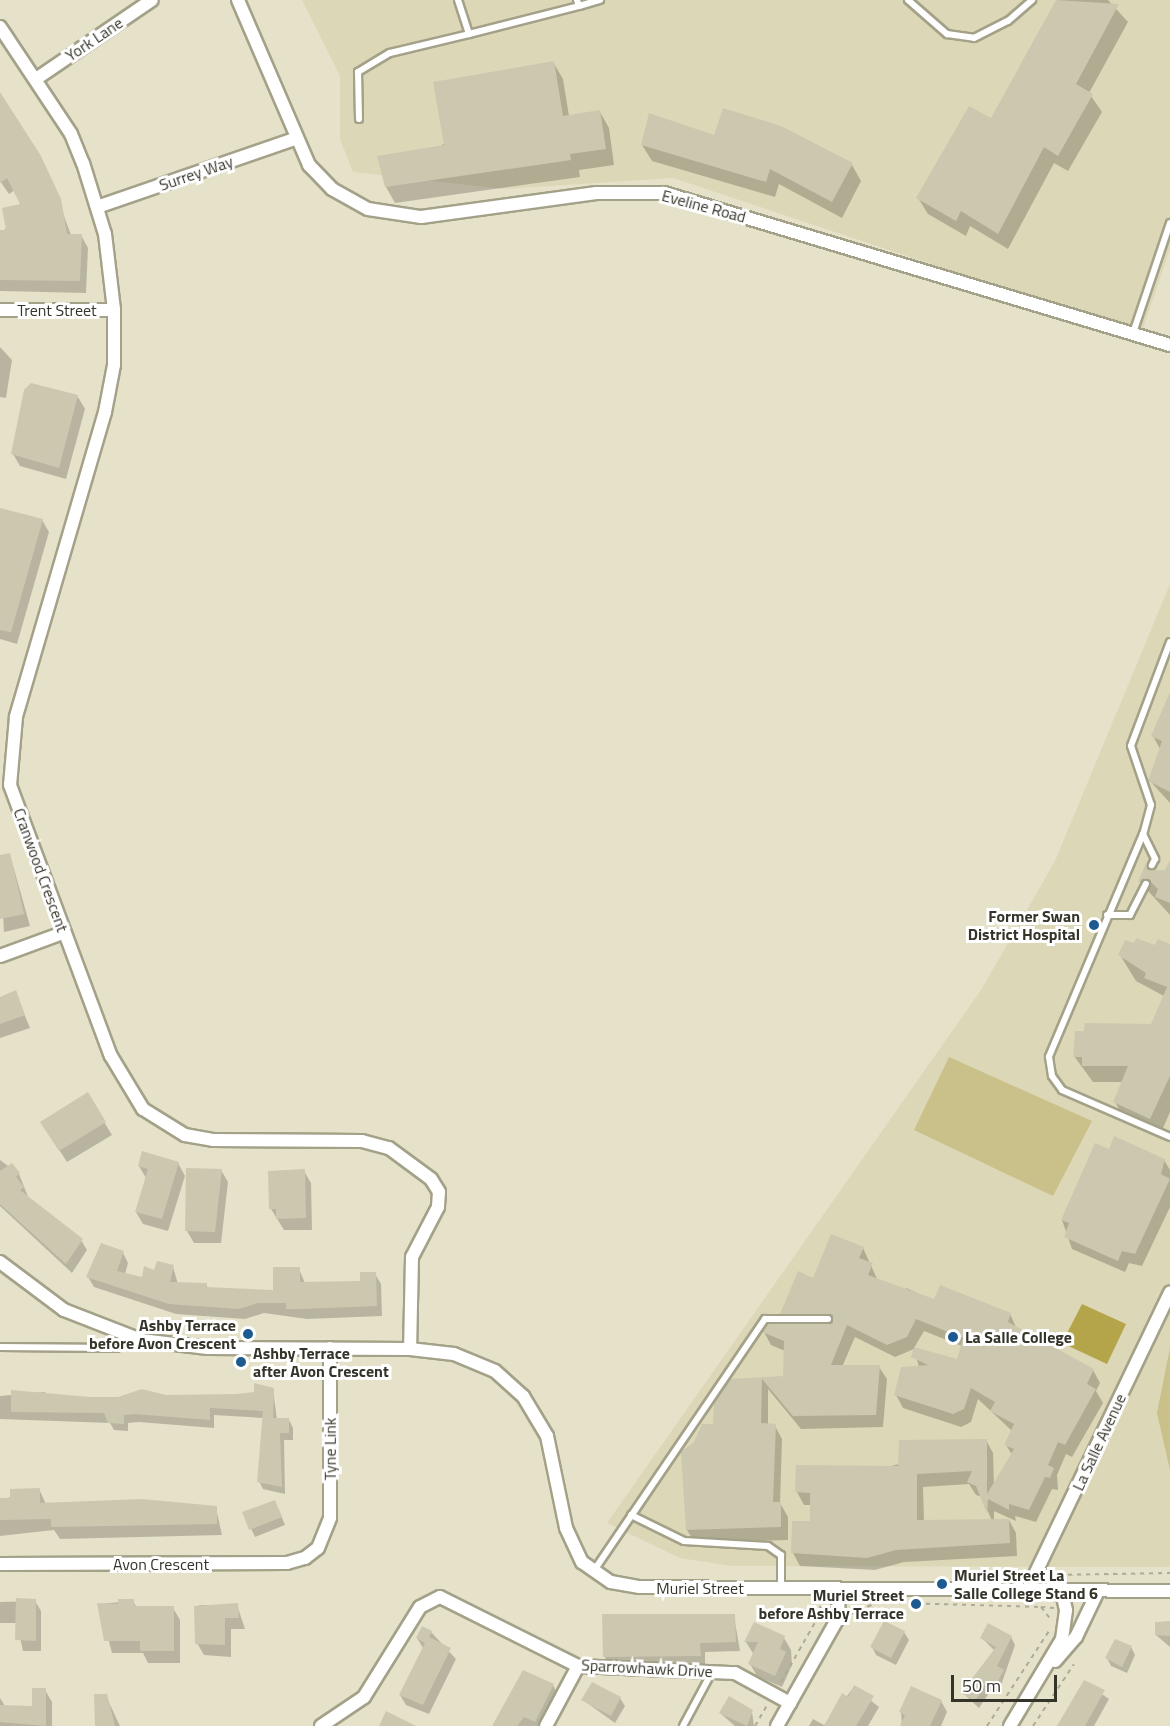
<!DOCTYPE html>
<html>
<head>
<meta charset="utf-8">
<style>
	body { margin:0 }
	#map { position:relative; width:1170px; height:1726px; overflow:hidden; background:#e6e2c9; font-family:"Titillium Web",sans-serif }
	div>[style] { position:absolute }
	.built>* { inset:0; background:#dcd7b7 }
	.green>* { inset:0; background:#cac089 }
	.water>* { inset:0; background:#b4a54b }
	.shadow>* { inset:0; background:#0003 }
	.building>* { inset:0; background:#ccc8b0 }
	.path>* { height:2px; margin-top:-1px; transform-origin:0; background:repeating-linear-gradient(90deg,#adaa96 0 4.5px,transparent 0 9px) }
	.roads { filter:drop-shadow(2px 0 #a4a189) drop-shadow(-2px 0 #a4a189) drop-shadow(0 2px #a4a189) drop-shadow(0 -2px #a4a189) }
	.lane>* { height:6px; margin:-3px; padding:0 3px; transform-origin:3px; border-radius:3px; background:#fff }
	.street>* { height:12px; margin:-6px; padding:0 6px; transform-origin:6px; border-radius:6px; background:#fff }
	.dots>* { width:16px; height:16px; translate:-50% -50%; box-sizing:border-box; border:3px solid #fff; border-radius:50% }
	span { translate:-50% -50%; white-space:nowrap; text-align:center; line-height:1.15; -webkit-text-stroke:6px #fff; paint-order:stroke }
	.street-label { font-size:16px; color:#35342a }
	.poi-label { font-size:16px; color:#35342a; font-weight:700 }
	.right { translate:-100% -50%; text-align:right }
	.left { translate:0 -50%; text-align:left }
	.scale { position:absolute; left:951px; top:1675px; width:106px; height:27px; box-sizing:border-box; border:3px solid #35342a; border-top:0; padding-left:8px; font-size:18px; line-height:21px; white-space:nowrap; color:#35342a; -webkit-text-stroke:4px #fff; paint-order:stroke }
</style>
</head>
<body>
<div id="map">
	<div class="built">
		<i style="clip-path:polygon(302px 0,1170px 0,1170px 249px,1141px 334px,673px 178px,503px 189px,353px 172px,340px 139px,340px 76px)"></i>
		<i style="clip-path:polygon(1170px 584px,1170px 1567px,731px 1566px,680px 1558px,607px 1523px,981px 990px,1055px 861px)"></i>
	</div>
	<div class="green">
		<i style="clip-path:polygon(949px 1057px,1092px 1121px,1053px 1196px,914px 1130px)"></i>
		<i style="clip-path:polygon(1170px 1348px,1170px 1470px,1157px 1413px)"></i>
	</div>
	<div class="water">
		<i style="clip-path:polygon(1082px 1304px,1126px 1324px,1107px 1364px,1062px 1343px)"></i>
	</div>
	<div class="shadow">
		<i style="clip-path:polygon(1058px 0,1108px 0,1128px 22px,1089px 93px,1102px 112px,1068px 171px,1054px 163px,1008px 249px,970px 226px,966px 236px,928px 214px,918px 198px,991px 120px)"></i>
		<i style="clip-path:polygon(553px 62px,563px 79px,569px 116px,600px 112px,609px 128px,614px 165px,579px 170px,580px 177px,395px 203px,386px 187px)"></i>
		<i style="clip-path:polygon(0 96px,47px 170px,71px 235px,81px 235px,88px 248px,86px 293px,0 291px,0 236px,23px 206px,15px 190px,9px 194px,0 181px)"></i>
		<i style="clip-path:polygon(715px 137px,852px 165px,861px 181px,842px 218px,779px 184px,775px 197px,652px 161px,642px 145px)"></i>
		<i style="clip-path:polygon(0 347px,12px 360px,6px 398px,0 397px)"></i>
		<i style="clip-path:polygon(78px 397px,85px 409px,66px 479px,20px 466px,13px 454px)"></i>
		<i style="clip-path:polygon(0 510px,42px 520px,49px 532px,17px 644px,0 639px)"></i>
		<i style="clip-path:polygon(1170px 695px,1170px 803px,1150px 781px,1160px 749px,1153px 736px)"></i>
		<i style="clip-path:polygon(10px 855px,30px 926px,4px 932px,0 857px)"></i>
		<i style="clip-path:polygon(1170px 868px,1170px 915px,1140px 882px,1150px 871px,1168px 873px)"></i>
		<i style="clip-path:polygon(1170px 945px,1170px 1112px,1160px 1135px,1124px 1118px,1115px 1102px,1123px 1082px,1093px 1082px,1074px 1056px,1152px 1025px,1164px 996px,1136px 981px,1120px 955px)"></i>
		<i style="clip-path:polygon(15px 992px,30px 1028px,0 1038px,0 998px)"></i>
		<i style="clip-path:polygon(87px 1094px,112px 1135px,67px 1162px,49px 1134px)"></i>
		<i style="clip-path:polygon(1110px 1151px,1164px 1160px,1170px 1170px,1170px 1207px,1142px 1266px,1129px 1263px,1125px 1272px,1072px 1249px,1062px 1220px)"></i>
		<i style="clip-path:polygon(0 1160px,19px 1174px,29px 1199px,81px 1240px,87px 1250px,72px 1273px,0 1206px)"></i>
		<i style="clip-path:polygon(178px 1163px,185px 1176px,168px 1231px,143px 1224px,136px 1212px,146px 1178px,139px 1166px)"></i>
		<i style="clip-path:polygon(221px 1170px,228px 1182px,221px 1243px,194px 1243px,187px 1231px)"></i>
		<i style="clip-path:polygon(304px 1171px,311px 1183px,312px 1230px,284px 1230px,271px 1209px)"></i>
		<i style="clip-path:polygon(evenodd,863px 1248px,878px 1281px,903px 1294px,906px 1288px,935px 1301px,1010px 1314px,1017px 1329px,1093px 1370px,1100px 1383px,1096px 1391px,1103px 1403px,1072px 1457px,1066px 1454px,1057px 1475px,1058px 1490px,1052px 1489px,1036px 1522px,1015px 1516px,1016px 1521px,994px 1511px,994px 1521px,1009px 1520px,1016px 1533px,1017px 1556px,904px 1562px,875px 1570px,800px 1566px,793px 1553px,811px 1523px,812px 1505px,804px 1505px,797px 1492px,986px 1440px,993px 1453px,994px 1486px,1012px 1455px,1006px 1445px,1012px 1431px,978px 1399px,971px 1422px,961px 1427px,903px 1408px,896px 1395px,919px 1367px,914px 1349px,895px 1357px,855px 1337px,842px 1367px,879px 1367px,887px 1379px,883px 1427px,801px 1429px,768px 1389px,768px 1425px,775px 1426px,782px 1439px,780px 1503px,788px 1517px,788px 1540px,695px 1543px,687px 1530px,731px 1381px,784px 1377px,785px 1351px,771px 1345px,764px 1332px,788px 1325px,782px 1314px,814px 1279px,863px 1248px,924px 1331px,962px 1346px,958px 1361px,914px 1348px,924px 1331px,863px 1248px,969px 1484px,976px 1495px,993px 1500px,982px 1498px,992px 1521px,924px 1521px,923px 1487px,969px 1484px)"></i>
		<i style="clip-path:polygon(123px 1253px,128px 1263px,125px 1274px,143px 1279px,173px 1267px,178px 1284px,206px 1284px,208px 1289px,274px 1291px,299px 1269px,305px 1283px,362px 1282px,375px 1274px,381px 1284px,382px 1316px,307px 1319px,264px 1313px,245px 1319px,176px 1314px,94px 1287px,88px 1277px)"></i>
		<i style="clip-path:polygon(256px 1384px,273px 1389px,277px 1420px,289px 1420px,293px 1428px,293px 1440px,284px 1440px,285px 1494px,263px 1489px,259px 1481px,264px 1418px,214px 1415px,214px 1428px,139px 1422px,128px 1423px,128px 1431px,114px 1430px,110px 1423px,0 1419px,0 1396px,45px 1392px,48px 1397px,118px 1398px,236px 1396px,256px 1393px)"></i>
		<i style="clip-path:polygon(39px 1489px,46px 1504px,216px 1508px,222px 1535px,60px 1539px,54px 1530px,0 1536px,0 1500px)"></i>
		<i style="clip-path:polygon(279px 1510px,285px 1525px,255px 1537px,244px 1513px)"></i>
		<i style="clip-path:polygon(35px 1601px,41px 1611px,41px 1651px,23px 1651px,17px 1623px,0 1623px,0 1602px)"></i>
		<i style="clip-path:polygon(133px 1601px,137px 1608px,173px 1608px,180px 1620px,180px 1663px,148px 1663px,143px 1653px,112px 1653px,99px 1604px)"></i>
		<i style="clip-path:polygon(199px 1605px,237px 1605px,245px 1629px,231px 1629px,231px 1657px,204px 1655px,197px 1643px)"></i>
		<i style="clip-path:polygon(734px 1616px,740px 1651px,705px 1652px,705px 1665px,610px 1665px,604px 1656px)"></i>
		<i style="clip-path:polygon(1170px 1623px,1170px 1647px,1156px 1635px)"></i>
		<i style="clip-path:polygon(754px 1624px,784px 1638px,791px 1650px,792px 1665px,782px 1687px,757px 1676px,750px 1664px,754px 1655px,746px 1642px)"></i>
		<i style="clip-path:polygon(431px 1632px,456px 1659px,429px 1714px,406px 1705px,400px 1695px,423px 1648px,417px 1638px)"></i>
		<i style="clip-path:polygon(904px 1632px,909px 1640px,896px 1665px,876px 1655px,872px 1647px)"></i>
		<i style="clip-path:polygon(1011px 1637px,1015px 1645px,998px 1694px,991px 1690px,979px 1708px,963px 1693px,995px 1651px,982px 1638px)"></i>
		<i style="clip-path:polygon(1131px 1647px,1135px 1655px,1127px 1673px,1111px 1666px,1107px 1658px)"></i>
		<i style="clip-path:polygon(1084px 1682px,1109px 1699px,1094px 1726px,1059px 1726px)"></i>
		<i style="clip-path:polygon(553px 1685px,557px 1693px,540px 1726px,493px 1726px)"></i>
		<i style="clip-path:polygon(854px 1687px,879px 1707px,868px 1726px,809px 1726px,813px 1719px,824px 1725px)"></i>
		<i style="clip-path:polygon(45px 1690px,52px 1702px,52px 1726px,0 1726px,0 1698px,5px 1706px,33px 1707px)"></i>
		<i style="clip-path:polygon(95px 1696px,106px 1696px,120px 1726px,95px 1726px)"></i>
		<i style="clip-path:polygon(620px 1698px,625px 1706px,615px 1723px,583px 1700px)"></i>
		<i style="clip-path:polygon(941px 1701px,947px 1712px,941px 1726px,902px 1726px,901px 1712px)"></i>
		<i style="clip-path:polygon(752px 1712px,754px 1726px,735px 1726px,720px 1713px)"></i>
	</div>
	<div class="building">
		<i style="clip-path:polygon(1056px 0,1119px 4px,1076px 84px,1093px 94px,1058px 156px,1044px 147px,998px 234px,961px 211px,956px 221px,916px 198px,969px 106px,991px 118px)"></i>
		<i style="clip-path:polygon(554px 61px,563px 116px,600px 110px,606px 149px,570px 154px,571px 160px,385px 187px,377px 156px,444px 145px,433px 82px)"></i>
		<i style="clip-path:polygon(0 92px,41px 156px,61px 199px,67px 234px,82px 234px,80px 281px,0 280px,0 230px,6px 230px,2px 208px,20px 204px,7px 178px,0 183px)"></i>
		<i style="clip-path:polygon(723px 108px,781px 126px,853px 163px,832px 202px,770px 169px,766px 182px,641px 145px,649px 113px,714px 135px)"></i>
		<i style="clip-path:polygon(31px 383px,78px 395px,59px 468px,11px 454px,24px 390px)"></i>
		<i style="clip-path:polygon(0 508px,43px 519px,11px 632px,0 630px)"></i>
		<i style="clip-path:polygon(1170px 692px,1170px 792px,1148px 781px,1162px 741px,1151px 736px)"></i>
		<i style="clip-path:polygon(10px 853px,24px 914px,0 919px,0 855px)"></i>
		<i style="clip-path:polygon(1170px 860px,1170px 903px,1155px 897px,1158px 889px,1149px 880px,1138px 882px,1146px 863px,1150px 870px,1165px 870px)"></i>
		<i style="clip-path:polygon(1136px 938px,1155px 945px,1158px 939px,1170px 944px,1170px 1076px,1150px 1119px,1113px 1102px,1128px 1066px,1082px 1066px,1082px 1057px,1073px 1057px,1075px 1031px,1084px 1031px,1085px 1023px,1151px 1024px,1167px 987px,1144px 978px,1146px 973px,1118px 955px,1125px 940px,1134px 943px)"></i>
		<i style="clip-path:polygon(16px 990px,25px 1015px,0 1024px,0 997px)"></i>
		<i style="clip-path:polygon(88px 1092px,106px 1122px,59px 1151px,40px 1122px)"></i>
		<i style="clip-path:polygon(1114px 1136px,1165px 1159px,1161px 1174px,1170px 1179px,1135px 1254px,1122px 1251px,1118px 1261px,1064px 1237px,1069px 1223px,1061px 1220px,1095px 1143px,1109px 1149px)"></i>
		<i style="clip-path:polygon(142px 1151px,179px 1162px,162px 1219px,135px 1212px,148px 1169px,138px 1166px)"></i>
		<i style="clip-path:polygon(12px 1163px,20px 1173px,16px 1177px,24px 1187px,20px 1190px,83px 1239px,66px 1264px,0 1204px,0 1171px)"></i>
		<i style="clip-path:polygon(186px 1168px,222px 1169px,215px 1232px,185px 1231px)"></i>
		<i style="clip-path:polygon(305px 1169px,306px 1218px,276px 1219px,276px 1209px,269px 1209px,268px 1171px)"></i>
		<i style="clip-path:polygon(831px 1234px,864px 1247px,859px 1258px,873px 1263px,868px 1275px,934px 1299px,940px 1285px,1011px 1313px,1008px 1322px,1094px 1369px,1087px 1384px,1096px 1389px,1065px 1445px,1058px 1442px,1048px 1465px,1054px 1468px,1050px 1478px,1045px 1477px,1029px 1510px,1009px 1504px,1009px 1510px,988px 1499px,987px 1514px,976px 1486px,967px 1482px,972px 1471px,917px 1474px,917px 1520px,1009px 1519px,1010px 1543px,896px 1550px,867px 1558px,791px 1553px,792px 1521px,810px 1521px,810px 1493px,795px 1492px,796px 1465px,898px 1466px,899px 1440px,987px 1439px,987px 1494px,1014px 1449px,1004px 1445px,1014px 1424px,990px 1411px,995px 1402px,971px 1388px,964px 1409px,953px 1414px,894px 1395px,901px 1367px,928px 1365px,911px 1357px,914px 1347px,957px 1359px,963px 1338px,916px 1319px,907px 1337px,887px 1345px,847px 1325px,831px 1365px,880px 1365px,876px 1415px,793px 1416px,762px 1379px,761px 1423px,776px 1424px,773px 1502px,781px 1502px,781px 1527px,686px 1530px,681px 1452px,694px 1442px,702px 1424px,713px 1424px,714px 1404px,730px 1379px,783px 1376px,784px 1341px,762px 1332px,768px 1324px,833px 1321px,829px 1314px,780px 1314px,798px 1271px,813px 1278px)"></i>
		<i style="clip-path:polygon(101px 1243px,124px 1251px,117px 1271px,142px 1277px,144px 1266px,154px 1270px,157px 1261px,174px 1265px,170px 1282px,207px 1283px,206px 1287px,273px 1290px,273px 1267px,300px 1267px,300px 1282px,360px 1281px,360px 1272px,376px 1272px,377px 1306px,301px 1309px,286px 1309px,286px 1303px,258px 1303px,239px 1309px,169px 1304px,86px 1277px)"></i>
		<i style="clip-path:polygon(254px 1383px,274px 1388px,273px 1418px,289px 1418px,289px 1433px,280px 1433px,282px 1487px,257px 1482px,263px 1411px,210px 1408px,210px 1420px,134px 1414px,124px 1415px,124px 1424px,108px 1423px,104px 1413px,11px 1412px,11px 1390px,90px 1397px,118px 1397px,142px 1389px,166px 1395px,236px 1394px,254px 1392px)"></i>
		<i style="clip-path:polygon(40px 1488px,40px 1503px,142px 1499px,217px 1506px,217px 1524px,51px 1527px,51px 1519px,0 1520px,0 1498px,10px 1498px,10px 1489px)"></i>
		<i style="clip-path:polygon(275px 1500px,282px 1517px,249px 1530px,242px 1512px)"></i>
		<i style="clip-path:polygon(16px 1598px,36px 1599px,36px 1641px,15px 1640px)"></i>
		<i style="clip-path:polygon(118px 1599px,134px 1599px,134px 1606px,174px 1606px,174px 1651px,140px 1651px,140px 1641px,104px 1641px,97px 1603px,118px 1604px)"></i>
		<i style="clip-path:polygon(238px 1603px,239px 1618px,225px 1618px,225px 1645px,195px 1644px,194px 1606px)"></i>
		<i style="clip-path:polygon(602px 1614px,735px 1614px,736px 1642px,700px 1643px,701px 1656px,603px 1657px)"></i>
		<i style="clip-path:polygon(884px 1621px,905px 1631px,891px 1658px,870px 1647px)"></i>
		<i style="clip-path:polygon(1170px 1621px,1170px 1636px,1155px 1635px,1155px 1622px)"></i>
		<i style="clip-path:polygon(754px 1622px,785px 1636px,780px 1649px,786px 1652px,775px 1676px,748px 1664px,758px 1642px,744px 1642px)"></i>
		<i style="clip-path:polygon(988px 1623px,1012px 1636px,997px 1666px,1004px 1670px,994px 1688px,986px 1683px,975px 1701px,961px 1693px,996px 1647px,980px 1638px)"></i>
		<i style="clip-path:polygon(422px 1626px,432px 1631px,429px 1637px,451px 1648px,423px 1705px,399px 1695px,425px 1643px,416px 1638px)"></i>
		<i style="clip-path:polygon(1115px 1639px,1132px 1646px,1122px 1667px,1105px 1658px)"></i>
		<i style="clip-path:polygon(523px 1670px,554px 1684px,535px 1722px,524px 1717px,517px 1726px,492px 1726px)"></i>
		<i style="clip-path:polygon(1084px 1680px,1105px 1690px,1085px 1726px,1057px 1726px)"></i>
		<i style="clip-path:polygon(592px 1682px,621px 1697px,611px 1716px,581px 1700px)"></i>
		<i style="clip-path:polygon(854px 1685px,874px 1696px,856px 1726px,824px 1726px,842px 1693px,848px 1697px)"></i>
		<i style="clip-path:polygon(911px 1686px,942px 1700px,930px 1726px,900px 1726px,905px 1715px,899px 1712px)"></i>
		<i style="clip-path:polygon(32px 1688px,46px 1688px,46px 1726px,0 1722px,0 1705px,32px 1706px)"></i>
		<i style="clip-path:polygon(94px 1694px,107px 1694px,115px 1726px,95px 1726px)"></i>
		<i style="clip-path:polygon(729px 1696px,753px 1710px,747px 1726px,719px 1713px)"></i>
		<i style="clip-path:polygon(386px 1711px,416px 1726px,379px 1726px)"></i>
	</div>
	<div class="path">
		<i style="left:1050px;top:1575px;width:120px;rotate:-1deg"></i>
		<i style="left:899px;top:1603px;width:142px;rotate:1.6deg"></i>
		<i style="left:1041px;top:1607px;width:18px;rotate:52deg"></i>
		<i style="left:1041px;top:1607px;width:13px;rotate:4deg"></i>
		<i style="left:851px;top:1614px;width:27px;rotate:-24deg"></i>
		<i style="left:781px;top:1682px;width:83px;rotate:-60.3deg"></i>
		<i style="left:822px;top:1610px;width:11px;rotate:-124deg"></i>
		<i style="left:755px;top:1726px;width:24px;rotate:-60deg"></i>
		<i style="left:987px;top:1726px;width:113px;rotate:-56.9deg"></i>
		<i style="left:1033px;top:1726px;width:74px;rotate:-56.5deg"></i>
	</div>
	<div class="roads">
		<div class="lane">
			<i style="left:458px;top:0;width:36px;rotate:72deg"></i>
			<i style="left:469px;top:34px;width:114px;rotate:-14.3deg"></i>
			<i style="left:577px;top:0;width:6px;rotate:72deg"></i>
			<i style="left:579px;top:6px;width:22px;rotate:-16deg"></i>
			<i style="left:908px;top:0;width:52px;rotate:41.1deg"></i>
			<i style="left:947px;top:34px;width:27px;rotate:8deg"></i>
			<i style="left:974px;top:38px;width:38px;rotate:-27deg"></i>
			<i style="left:1008px;top:21px;width:32px;rotate:-41deg"></i>
			<i style="left:359px;top:119px;width:47px;rotate:-91.2deg"></i>
			<i style="left:358px;top:72px;width:37px;rotate:-31deg"></i>
			<i style="left:390px;top:53px;width:81px;rotate:-13.5deg"></i>
			<i style="left:1133px;top:333px;width:116px;rotate:-71.4deg"></i>
			<i style="left:1170px;top:642px;width:111px;rotate:110.6deg"></i>
			<i style="left:1131px;top:746px;width:62px;rotate:71.3deg"></i>
			<i style="left:1151px;top:805px;width:30px;rotate:105deg"></i>
			<i style="left:1143px;top:834px;width:242px;rotate:112.9deg"></i>
			<i style="left:1049px;top:1057px;width:19px;rotate:81deg"></i>
			<i style="left:1052px;top:1076px;width:17px;rotate:54deg"></i>
			<i style="left:1062px;top:1090px;width:118px;rotate:23.5deg"></i>
			<i style="left:1143px;top:834px;width:28px;rotate:64deg"></i>
			<i style="left:1155px;top:859px;width:7px;rotate:117deg"></i>
			<i style="left:1107px;top:915px;width:23px"></i>
			<i style="left:1130px;top:915px;width:35px;rotate:-63deg"></i>
			<i style="left:0;top:1347px;width:116px;rotate:0.5deg"></i>
			<i style="left:116px;top:1348px;width:22px;rotate:-18deg"></i>
			<i style="left:631px;top:1515px;width:59px;rotate:26.1deg"></i>
			<i style="left:684px;top:1541px;width:84px;rotate:3.4deg"></i>
			<i style="left:768px;top:1546px;width:16px;rotate:35deg"></i>
			<i style="left:781px;top:1555px;width:33px;rotate:90deg"></i>
			<i style="left:593px;top:1572px;width:306px;rotate:-55.8deg"></i>
			<i style="left:765px;top:1319px;width:63px"></i>
			<i style="left:683px;top:1726px;width:61px;rotate:-61.8deg"></i>
		</div>
		<div class="street">
			<i style="left:238px;top:0;width:180px;rotate:66.7deg"></i>
			<i style="left:309px;top:165px;width:33px;rotate:46deg"></i>
			<i style="left:332px;top:189px;width:41px;rotate:29.1deg"></i>
			<i style="left:368px;top:209px;width:54px;rotate:8.6deg"></i>
			<i style="left:421px;top:217px;width:177px;rotate:-7.8deg"></i>
			<i style="left:596px;top:193px;width:68px"></i>
			<i style="left:664px;top:193px;width:528px;rotate:16.72deg"></i>
			<i style="left:0;top:27px;width:128px;rotate:56.4deg"></i>
			<i style="left:71px;top:134px;width:31px;rotate:68deg"></i>
			<i style="left:83px;top:163px;width:74px;rotate:72.8deg"></i>
			<i style="left:105px;top:234px;width:77px;rotate:83.2deg"></i>
			<i style="left:114px;top:310px;width:55px;rotate:90deg"></i>
			<i style="left:114px;top:365px;width:48px;rotate:100.8deg"></i>
			<i style="left:105px;top:412px;width:318px;rotate:106.3deg"></i>
			<i style="left:16px;top:717px;width:68px;rotate:95deg"></i>
			<i style="left:10px;top:785px;width:289px;rotate:69.6deg"></i>
			<i style="left:111px;top:1056px;width:62px;rotate:58.9deg"></i>
			<i style="left:143px;top:1109px;width:49px;rotate:31.8deg"></i>
			<i style="left:185px;top:1135px;width:28px;rotate:10deg"></i>
			<i style="left:213px;top:1140px;width:149px;rotate:0.4deg"></i>
			<i style="left:362px;top:1141px;width:28px;rotate:15deg"></i>
			<i style="left:389px;top:1148px;width:52px;rotate:36.4deg"></i>
			<i style="left:431px;top:1179px;width:15px;rotate:58deg"></i>
			<i style="left:439px;top:1192px;width:15px;rotate:94deg"></i>
			<i style="left:438px;top:1207px;width:56px;rotate:117.5deg"></i>
			<i style="left:412px;top:1257px;width:92px;rotate:91.2deg"></i>
			<i style="left:36px;top:79px;width:140px;rotate:-34.3deg"></i>
			<i style="left:97px;top:207px;width:209px;rotate:-19deg"></i>
			<i style="left:0;top:310px;width:114px"></i>
			<i style="left:0;top:956px;width:67px;rotate:-20.1deg"></i>
			<i style="left:0;top:1262px;width:80px;rotate:36.9deg"></i>
			<i style="left:64px;top:1310px;width:83px;rotate:21.3deg"></i>
			<i style="left:141px;top:1340px;width:67px;rotate:6.8deg"></i>
			<i style="left:208px;top:1348px;width:202px;rotate:0.3deg"></i>
			<i style="left:410px;top:1349px;width:44px;rotate:6.5deg"></i>
			<i style="left:454px;top:1354px;width:44px;rotate:22.5deg"></i>
			<i style="left:495px;top:1371px;width:38px;rotate:42deg"></i>
			<i style="left:523px;top:1396px;width:47px;rotate:59deg"></i>
			<i style="left:547px;top:1436px;width:94px;rotate:78.3deg"></i>
			<i style="left:566px;top:1528px;width:38px;rotate:65deg"></i>
			<i style="left:582px;top:1562px;width:35px;rotate:35deg"></i>
			<i style="left:611px;top:1582px;width:29px;rotate:10deg"></i>
			<i style="left:640px;top:1587px;width:530px;rotate:0.43deg"></i>
			<i style="left:0;top:1564px;width:287px;rotate:-0.2deg"></i>
			<i style="left:287px;top:1563px;width:19px;rotate:-16deg"></i>
			<i style="left:305px;top:1558px;width:16px;rotate:-38deg"></i>
			<i style="left:318px;top:1548px;width:32px;rotate:-68deg"></i>
			<i style="left:330px;top:1518px;width:170px;rotate:-90deg"></i>
			<i style="left:1027px;top:1591px;width:331px;rotate:-64.4deg"></i>
			<i style="left:1055px;top:1661px;width:32px;rotate:-49deg"></i>
			<i style="left:1076px;top:1637px;width:51px;rotate:-64.4deg"></i>
			<i style="left:321px;top:1726px;width:52px;rotate:-34deg"></i>
			<i style="left:364px;top:1697px;width:106px;rotate:-58.1deg"></i>
			<i style="left:420px;top:1607px;width:22px;rotate:-27deg"></i>
			<i style="left:440px;top:1597px;width:154px;rotate:26.6deg"></i>
			<i style="left:578px;top:1666px;width:157px;rotate:2.6deg"></i>
			<i style="left:735px;top:1673px;width:63px;rotate:28.6deg"></i>
			<i style="left:546px;top:1726px;width:68px;rotate:-61.9deg"></i>
			<i style="left:777px;top:1726px;width:124px;rotate:-60.5deg"></i>
			<i style="left:838px;top:1618px;width:28px;rotate:-88deg"></i>
			<i style="left:1010px;top:1726px;width:101px;rotate:-59.1deg"></i>
			<i style="left:1062px;top:1639px;width:29px;rotate:-82deg"></i>
			<i style="left:1066px;top:1610px;width:18px;rotate:-103deg"></i>
		</div>
	</div>
	<div class="dots">
		<i style="left:1094px;top:925px;background:#1d5a90"></i>
		<i style="left:248px;top:1334px;background:#1d5a90"></i>
		<i style="left:953px;top:1337px;background:#1d5a90"></i>
		<i style="left:241px;top:1362px;background:#1d5a90"></i>
		<i style="left:942px;top:1584px;background:#1d5a90"></i>
		<i style="left:916px;top:1604px;background:#1d5a90"></i>
	</div>
	<div class="street-label">
		<span style="left:94px;top:39px;rotate:-34deg">York Lane</span>
		<span style="left:196px;top:173px;rotate:-19deg">Surrey Way</span>
		<span style="left:704px;top:206px;rotate:15deg">Eveline Road</span>
		<span style="left:57px;top:310px">Trent Street</span>
		<span style="left:41px;top:870px;rotate:70deg">Cranwood Crescent</span>
		<span style="left:1099px;top:1442px;rotate:-65deg">La Salle Avenue</span>
		<span style="left:330px;top:1449px;rotate:-90deg">Tyne Link</span>
		<span style="left:161px;top:1564px">Avon Crescent</span>
		<span style="left:700px;top:1588px">Muriel Street</span>
		<span style="left:647px;top:1668px;rotate:3deg">Sparrowhawk Drive</span>
	</div>
	<div class="poi-label">
		<span class="right" style="left:1080px;top:925px">Former Swan<br>District Hospital</span>
		<span class="right" style="left:236px;top:1334px">Ashby Terrace<br>before Avon Crescent</span>
		<span class="left" style="left:965px;top:1337px">La Salle College</span>
		<span class="left" style="left:253px;top:1362px">Ashby Terrace<br>after Avon Crescent</span>
		<span class="left" style="left:954px;top:1584px">Muriel Street La<br>Salle College Stand 6</span>
		<span class="right" style="left:904px;top:1604px">Muriel Street<br>before Ashby Terrace</span>
	</div>
	<div class="scale">50 m</div>
</div>
</body>
</html>
